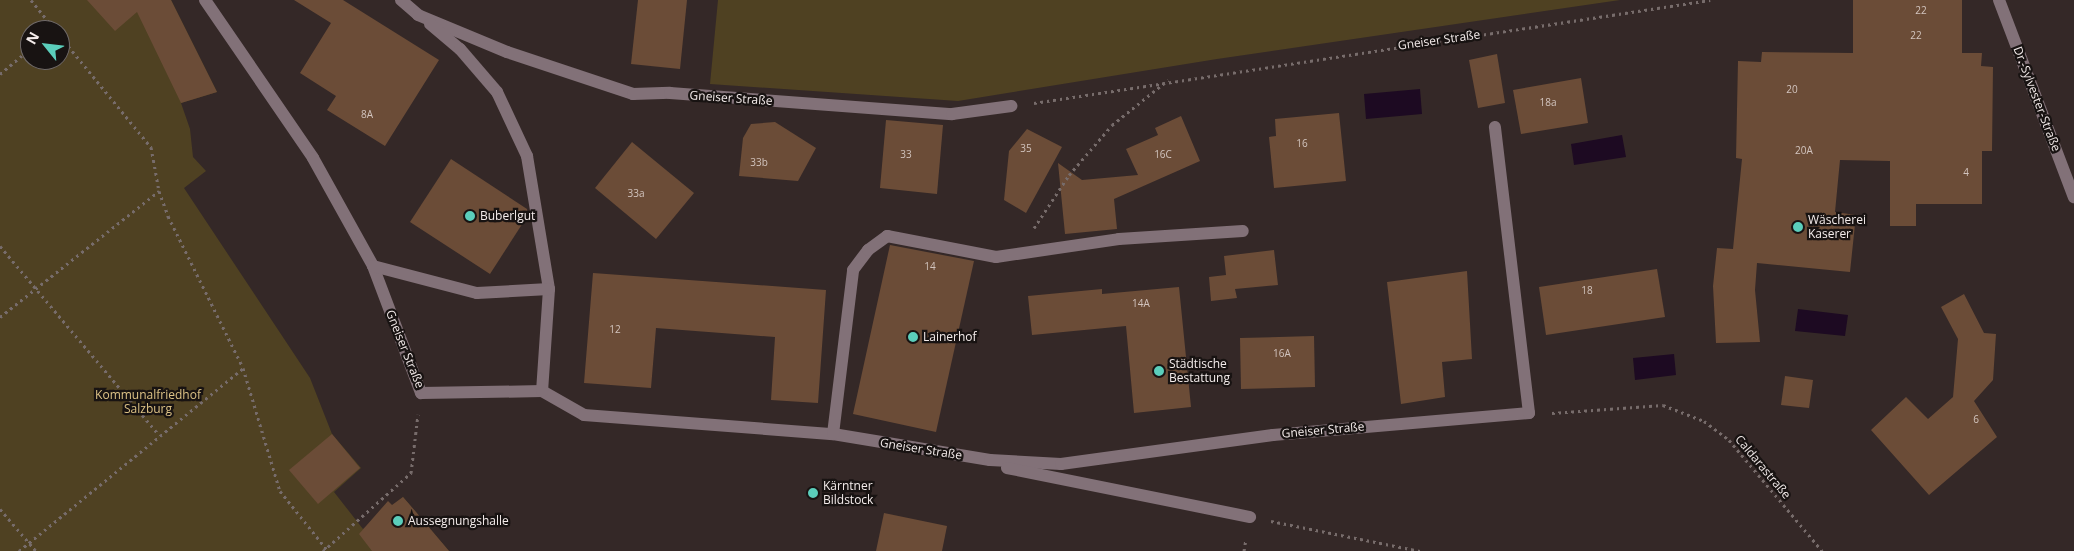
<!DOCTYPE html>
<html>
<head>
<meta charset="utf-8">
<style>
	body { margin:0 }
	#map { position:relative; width:2074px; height:551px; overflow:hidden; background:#342827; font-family:"Open Sans",sans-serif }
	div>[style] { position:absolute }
	.green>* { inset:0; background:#4f4122 }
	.water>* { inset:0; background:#1d0a22 }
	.building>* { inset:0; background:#6b4c37 }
	.path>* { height:3px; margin-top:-1.5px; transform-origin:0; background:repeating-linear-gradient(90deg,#776c6b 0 2.5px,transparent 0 6.5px) }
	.minor>* { height:12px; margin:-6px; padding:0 6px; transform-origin:6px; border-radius:6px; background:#827178 }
	.dots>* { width:14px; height:14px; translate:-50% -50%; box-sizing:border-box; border:2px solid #181312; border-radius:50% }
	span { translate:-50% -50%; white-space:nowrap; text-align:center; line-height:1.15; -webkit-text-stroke:4.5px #181312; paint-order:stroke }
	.number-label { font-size:10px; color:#d2c4be }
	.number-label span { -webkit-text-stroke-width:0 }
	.street-label { font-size:12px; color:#f4eceb }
	.poi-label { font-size:12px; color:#f4eceb }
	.left { translate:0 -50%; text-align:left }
	.park-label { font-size:12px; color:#ddc286 }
	.north { position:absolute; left:20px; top:20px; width:50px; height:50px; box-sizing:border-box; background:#181312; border:1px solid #706a69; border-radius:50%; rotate:299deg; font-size:14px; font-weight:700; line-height:20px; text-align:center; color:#f4eceb }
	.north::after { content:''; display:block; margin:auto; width:18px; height:22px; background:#5bcebb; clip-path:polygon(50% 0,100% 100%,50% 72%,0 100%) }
</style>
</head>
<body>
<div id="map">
	<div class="green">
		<i style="clip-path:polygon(evenodd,0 0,171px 0,217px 92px,181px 103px,190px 129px,193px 157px,206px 171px,184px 188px,310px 378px,332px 434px,361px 468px,334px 492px,363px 529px,403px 497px,449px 551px,0 551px,0 0,30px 30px,60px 30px,60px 60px,30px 60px,30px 30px)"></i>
		<i style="clip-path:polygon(718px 0,1620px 0,1217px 59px,958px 101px,710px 84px)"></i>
	</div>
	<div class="water">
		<i style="clip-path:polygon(1420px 89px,1422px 114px,1366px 119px,1364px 94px)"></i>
		<i style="clip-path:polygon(1622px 135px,1626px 157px,1574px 165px,1571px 144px)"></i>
		<i style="clip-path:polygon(1798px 309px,1848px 315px,1845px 336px,1795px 331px)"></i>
		<i style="clip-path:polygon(1674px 354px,1676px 375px,1635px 380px,1633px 358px)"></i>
	</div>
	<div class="building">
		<i style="clip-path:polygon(87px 0,171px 0,217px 92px,181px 103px,137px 12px,115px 31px)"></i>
		<i style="clip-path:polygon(294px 0,343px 0,439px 60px,385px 146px,327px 110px,336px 96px,300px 73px,331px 23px)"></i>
		<i style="clip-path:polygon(638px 0,687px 0,680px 69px,631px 64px)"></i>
		<i style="clip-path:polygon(1853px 0,1962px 0,1962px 53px,1982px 53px,1981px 66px,1993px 67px,1992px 151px,1982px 151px,1982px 204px,1916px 204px,1916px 226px,1890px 226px,1890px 161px,1840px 160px,1835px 212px,1856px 215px,1850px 272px,1757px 263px,1755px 290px,1760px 342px,1716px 343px,1713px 286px,1717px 248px,1733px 249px,1742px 159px,1736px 158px,1738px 61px,1761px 62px,1762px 52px,1853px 53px)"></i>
		<i style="clip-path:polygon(1497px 54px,1505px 103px,1478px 108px,1469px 60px)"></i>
		<i style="clip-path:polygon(1581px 78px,1588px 123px,1521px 134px,1513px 90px)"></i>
		<i style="clip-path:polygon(1339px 113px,1346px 181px,1274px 188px,1269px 137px,1276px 136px,1275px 119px)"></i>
		<i style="clip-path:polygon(1181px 116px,1200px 161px,1114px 199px,1117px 229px,1065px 234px,1058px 163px,1082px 180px,1138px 175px,1126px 149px,1158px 135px,1155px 128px)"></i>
		<i style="clip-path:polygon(886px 120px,943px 125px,937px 194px,880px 188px)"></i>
		<i style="clip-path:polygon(775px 122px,816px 148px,798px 181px,739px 176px,743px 138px,751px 124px)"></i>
		<i style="clip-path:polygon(1027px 129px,1062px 147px,1026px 213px,1004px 200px,1009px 151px)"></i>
		<i style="clip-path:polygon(632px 142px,694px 193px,656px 239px,595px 188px)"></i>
		<i style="clip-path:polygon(451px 159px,527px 209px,528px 215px,490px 274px,410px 222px)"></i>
		<i style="clip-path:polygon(890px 245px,974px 261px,936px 432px,853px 414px)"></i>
		<i style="clip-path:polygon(1274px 250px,1278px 285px,1235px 289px,1237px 298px,1211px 301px,1209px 277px,1226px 275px,1224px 256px)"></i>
		<i style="clip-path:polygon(1657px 269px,1665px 317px,1546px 335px,1539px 287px)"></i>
		<i style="clip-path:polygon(1467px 271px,1472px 359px,1442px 362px,1445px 397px,1401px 404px,1387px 282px)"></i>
		<i style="clip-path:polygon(593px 273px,826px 290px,818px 403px,771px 400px,775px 337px,656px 328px,651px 388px,584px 383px)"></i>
		<i style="clip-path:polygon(1179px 287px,1191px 407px,1134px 413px,1126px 326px,1032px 335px,1028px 296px,1102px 289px,1102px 294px)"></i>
		<i style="clip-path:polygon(1964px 294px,1984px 333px,1996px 334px,1993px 380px,1974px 401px,1997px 437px,1929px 495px,1871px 430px,1906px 397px,1928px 419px,1953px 397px,1958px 339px,1941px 307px)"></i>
		<i style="clip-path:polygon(1314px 336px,1315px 387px,1241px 389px,1240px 338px)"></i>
		<i style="clip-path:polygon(1785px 376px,1813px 380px,1809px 408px,1781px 405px)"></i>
		<i style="clip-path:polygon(332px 434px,360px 468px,318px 504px,289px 470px)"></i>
		<i style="clip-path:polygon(403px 497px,416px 512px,449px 551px,372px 551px,359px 534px,388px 501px,392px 505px)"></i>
		<i style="clip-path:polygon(884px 513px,947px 526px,942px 551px,876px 551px)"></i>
	</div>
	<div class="path">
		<i style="left:31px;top:0;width:38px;rotate:51deg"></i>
		<i style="left:60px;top:36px;width:144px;rotate:50.7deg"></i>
		<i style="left:151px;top:147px;width:45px;rotate:79.7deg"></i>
		<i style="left:159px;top:191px;width:27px;rotate:70deg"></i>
		<i style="left:168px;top:216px;width:169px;rotate:63.7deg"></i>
		<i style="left:243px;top:368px;width:128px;rotate:73.3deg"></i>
		<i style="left:280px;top:491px;width:77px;rotate:51.3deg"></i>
		<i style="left:0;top:74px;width:39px;rotate:-40deg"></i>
		<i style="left:1034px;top:103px;width:684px;rotate:-8.66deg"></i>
		<i style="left:1034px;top:228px;width:64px;rotate:-56.6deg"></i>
		<i style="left:1069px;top:175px;width:66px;rotate:-49.3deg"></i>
		<i style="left:1112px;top:125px;width:72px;rotate:-38.8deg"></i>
		<i style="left:0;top:246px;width:247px;rotate:49.9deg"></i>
		<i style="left:0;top:317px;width:203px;rotate:-38.4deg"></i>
		<i style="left:1552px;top:413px;width:111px;rotate:-4.1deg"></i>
		<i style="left:1663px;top:405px;width:44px;rotate:21.3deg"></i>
		<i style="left:1704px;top:421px;width:31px;rotate:37deg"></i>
		<i style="left:1729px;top:440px;width:145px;rotate:50deg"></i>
		<i style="left:0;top:509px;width:55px;rotate:49.4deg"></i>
		<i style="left:1271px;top:521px;width:152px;rotate:11.4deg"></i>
		<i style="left:19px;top:551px;width:289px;rotate:-39.2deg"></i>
		<i style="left:323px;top:551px;width:118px;rotate:-41.6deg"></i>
		<i style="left:411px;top:473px;width:59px;rotate:-83.2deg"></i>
		<i style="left:1244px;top:551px;width:12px;rotate:-81deg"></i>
	</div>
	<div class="minor">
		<i style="left:205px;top:0;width:191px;rotate:55.6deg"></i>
		<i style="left:313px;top:158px;width:124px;rotate:60.9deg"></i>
		<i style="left:373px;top:266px;width:136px;rotate:69.3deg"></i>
		<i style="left:421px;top:393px;width:121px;rotate:-0.9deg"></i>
		<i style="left:542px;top:391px;width:48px;rotate:29.7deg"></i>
		<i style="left:584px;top:415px;width:250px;rotate:4.4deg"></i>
		<i style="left:833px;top:434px;width:159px;rotate:9.4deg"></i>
		<i style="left:990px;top:460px;width:71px;rotate:3.2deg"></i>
		<i style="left:1061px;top:464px;width:214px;rotate:-7.8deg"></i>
		<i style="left:1273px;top:435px;width:257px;rotate:-4.9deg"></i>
		<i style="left:1529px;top:413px;width:288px;rotate:-96.8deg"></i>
		<i style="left:401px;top:0;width:23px;rotate:41deg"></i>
		<i style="left:418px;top:15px;width:96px;rotate:22.6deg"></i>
		<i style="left:507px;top:52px;width:133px;rotate:18.4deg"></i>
		<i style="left:633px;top:94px;width:37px;rotate:-2deg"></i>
		<i style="left:670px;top:93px;width:283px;rotate:4.3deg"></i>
		<i style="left:952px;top:114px;width:60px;rotate:-7.7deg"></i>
		<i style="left:1999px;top:0;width:211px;rotate:69.2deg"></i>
		<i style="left:430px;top:24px;width:39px;rotate:40deg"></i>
		<i style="left:460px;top:49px;width:57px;rotate:49.3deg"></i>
		<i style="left:497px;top:92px;width:71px;rotate:64.9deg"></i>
		<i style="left:527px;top:156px;width:135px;rotate:80.6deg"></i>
		<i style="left:549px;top:289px;width:102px;rotate:93.9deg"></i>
		<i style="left:373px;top:266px;width:107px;rotate:14.6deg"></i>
		<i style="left:477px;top:293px;width:72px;rotate:-3.2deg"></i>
		<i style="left:833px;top:434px;width:165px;rotate:-83deg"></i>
		<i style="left:853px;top:270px;width:25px;rotate:-53deg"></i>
		<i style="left:868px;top:250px;width:24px;rotate:-36deg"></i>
		<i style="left:887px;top:236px;width:111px;rotate:10.9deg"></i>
		<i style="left:996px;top:257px;width:124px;rotate:-8.3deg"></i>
		<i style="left:1119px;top:239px;width:124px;rotate:-3.7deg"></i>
		<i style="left:1007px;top:468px;width:248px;rotate:11.4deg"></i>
	</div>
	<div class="dots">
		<i style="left:470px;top:216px;background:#5bcebb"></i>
		<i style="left:1798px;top:227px;background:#5bcebb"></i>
		<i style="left:913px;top:337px;background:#5bcebb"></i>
		<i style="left:1159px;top:371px;background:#5bcebb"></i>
		<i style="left:813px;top:493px;background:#5bcebb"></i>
		<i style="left:398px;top:521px;background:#5bcebb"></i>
	</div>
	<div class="number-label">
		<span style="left:1921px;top:11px">22</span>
		<span style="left:1916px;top:36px">22</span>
		<span style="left:1792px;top:90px">20</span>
		<span style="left:1548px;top:103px">18a</span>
		<span style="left:367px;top:115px">8A</span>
		<span style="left:1302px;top:144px">16</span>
		<span style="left:1026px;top:149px">35</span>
		<span style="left:1804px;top:151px">20A</span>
		<span style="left:906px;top:155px">33</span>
		<span style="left:1163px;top:155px">16C</span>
		<span style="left:759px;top:163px">33b</span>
		<span style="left:1966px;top:173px">4</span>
		<span style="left:636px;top:194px">33a</span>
		<span style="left:930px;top:267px">14</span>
		<span style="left:1587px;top:291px">18</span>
		<span style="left:1141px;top:304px">14A</span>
		<span style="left:615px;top:330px">12</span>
		<span style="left:1282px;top:354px">16A</span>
		<span style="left:1976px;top:420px">6</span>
	</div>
	<div class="street-label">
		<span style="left:1439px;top:40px;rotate:-8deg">Gneiser Straße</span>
		<span style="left:731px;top:98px;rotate:4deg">Gneiser Straße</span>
		<span style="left:2037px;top:99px;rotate:69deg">Dr.-Sylvester-Straße</span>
		<span style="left:405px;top:349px;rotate:68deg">Gneiser Straße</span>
		<span style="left:1323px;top:430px;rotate:-5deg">Gneiser Straße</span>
		<span style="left:921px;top:449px;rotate:9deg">Gneiser Straße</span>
		<span style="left:1763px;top:467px;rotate:50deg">Caldarastraße</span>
	</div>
	<div class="poi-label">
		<span class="left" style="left:480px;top:216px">Buberlgut</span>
		<span class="left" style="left:1808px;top:227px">Wäscherei<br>Kaserer</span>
		<span class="left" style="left:923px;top:337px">Lainerhof</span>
		<span class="left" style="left:1169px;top:371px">Städtische<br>Bestattung</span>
		<span class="left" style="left:823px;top:493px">Kärntner<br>Bildstock</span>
		<span class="left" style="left:408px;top:521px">Aussegnungshalle</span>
	</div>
	<div class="park-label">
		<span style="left:148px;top:402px">Kommunalfriedhof<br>Salzburg</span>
	</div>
	<div class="north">N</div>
</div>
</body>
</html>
